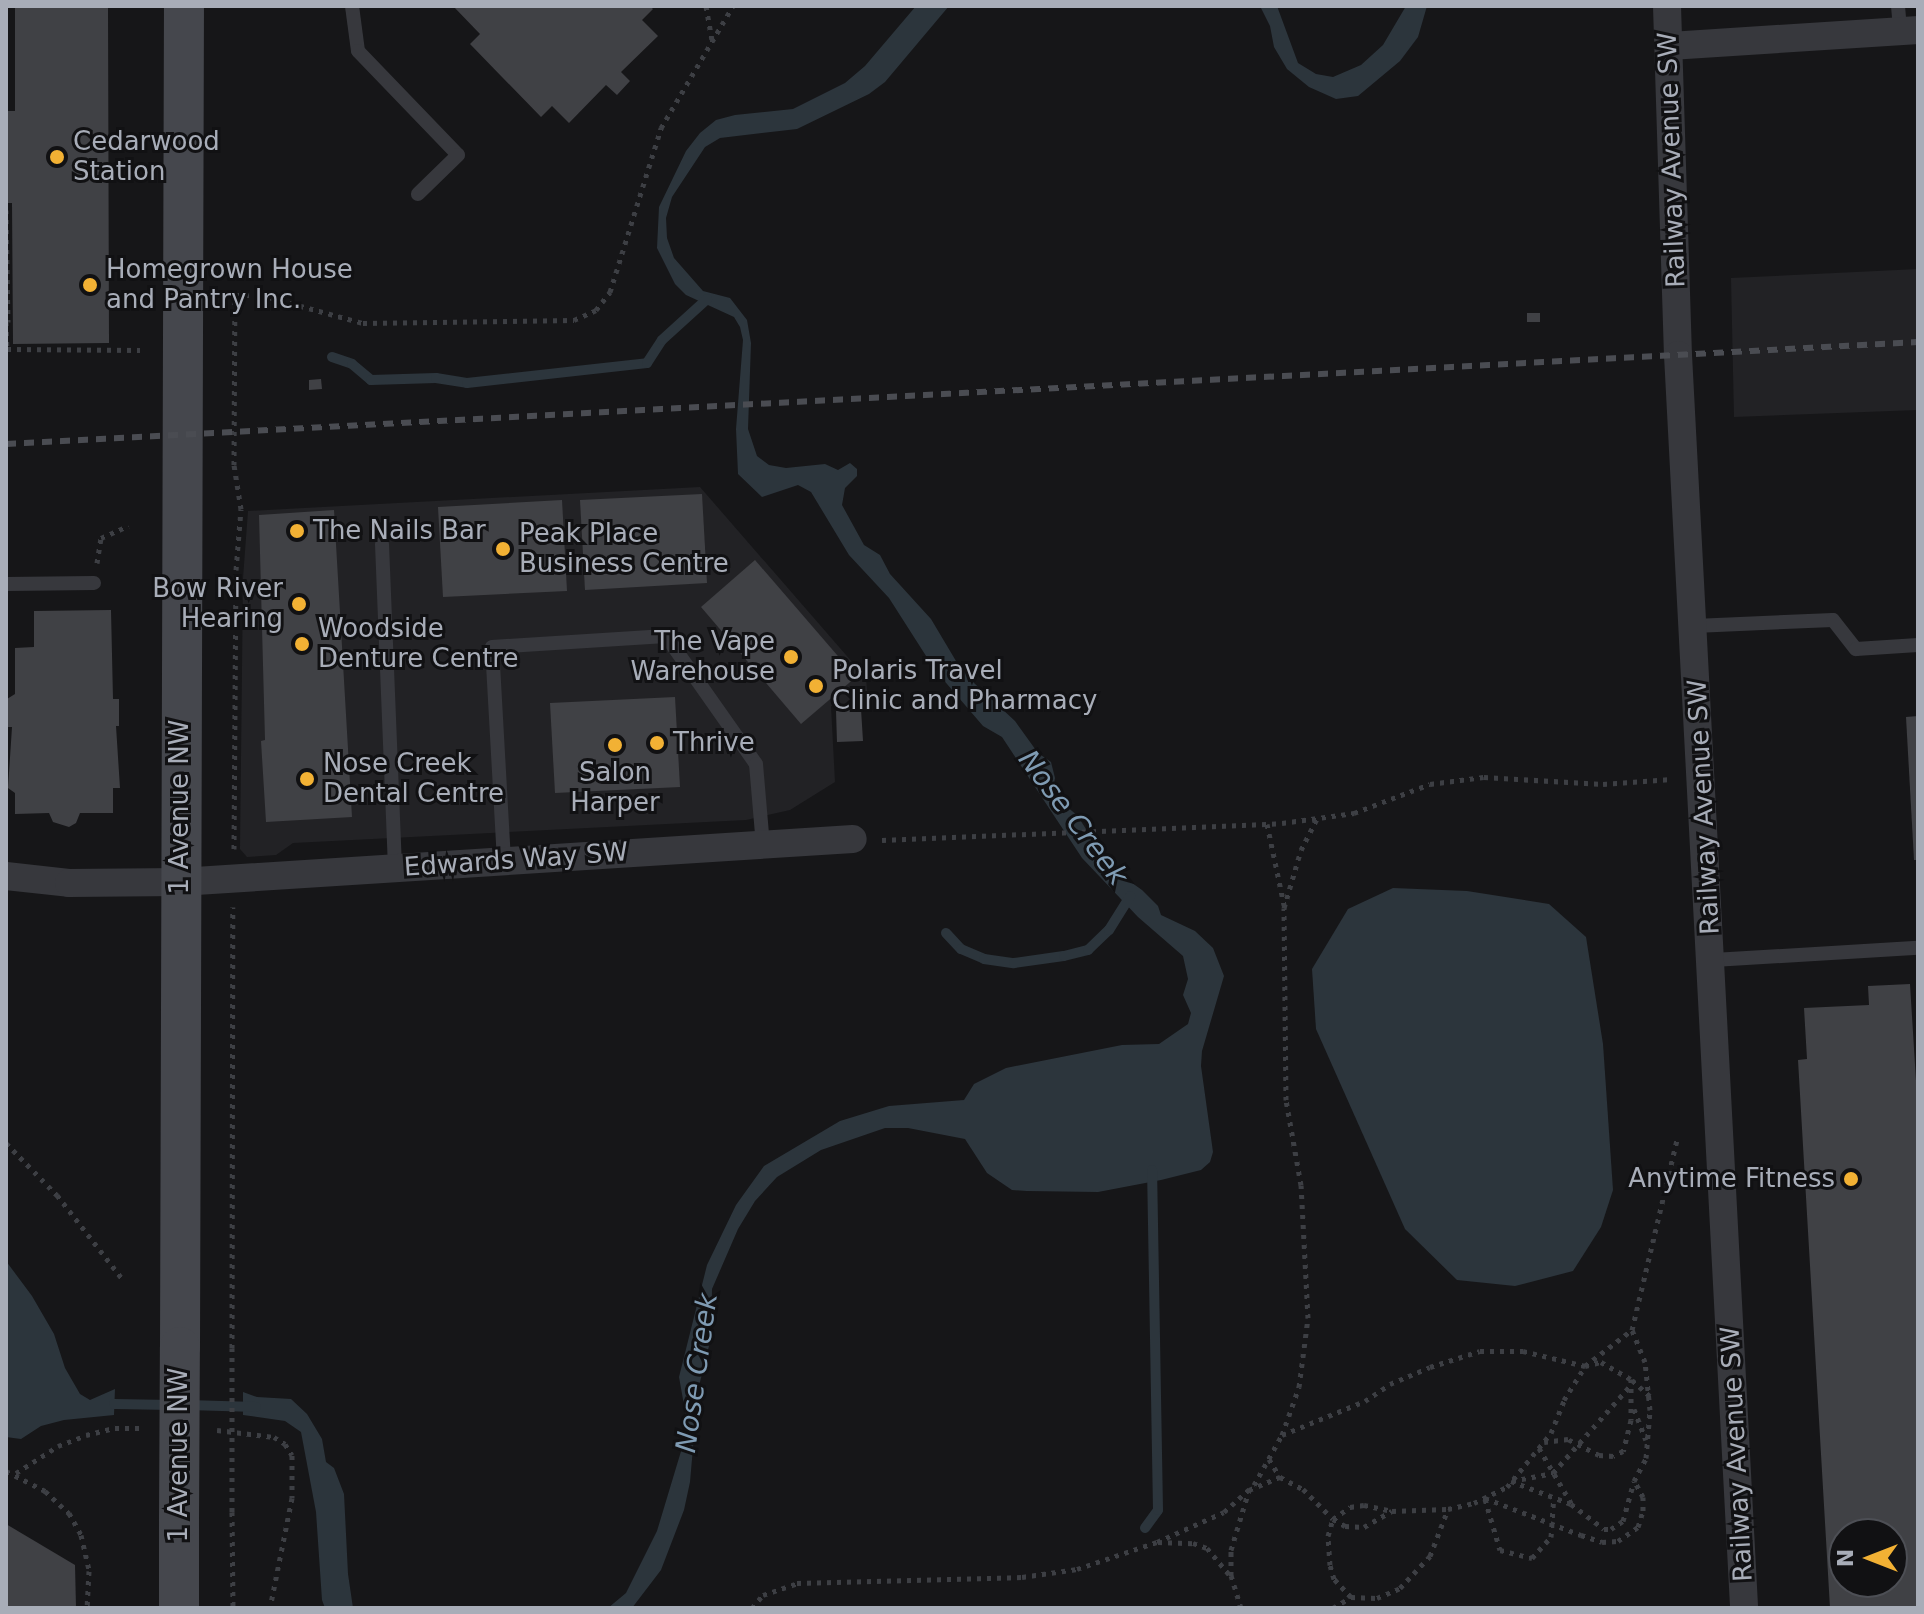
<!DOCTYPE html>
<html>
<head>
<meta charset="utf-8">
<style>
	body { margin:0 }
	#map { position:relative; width:1924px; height:1614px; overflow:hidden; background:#161618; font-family:"DejaVu Sans",sans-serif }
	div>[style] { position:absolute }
	.built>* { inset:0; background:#222225 }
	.water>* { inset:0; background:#2c353c }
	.stream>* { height:10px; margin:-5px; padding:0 5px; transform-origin:5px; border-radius:5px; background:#2c353c }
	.building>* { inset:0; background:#404145 }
	.path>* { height:5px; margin-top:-2.5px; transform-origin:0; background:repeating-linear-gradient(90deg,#3d3f44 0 4px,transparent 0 10px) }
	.lane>* { height:14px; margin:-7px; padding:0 7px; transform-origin:7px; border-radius:7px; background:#37383d }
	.street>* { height:28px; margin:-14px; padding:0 14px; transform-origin:14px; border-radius:14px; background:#37383d }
	.secondary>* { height:40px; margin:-20px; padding:0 20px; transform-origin:20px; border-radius:20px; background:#45474d }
	.rail>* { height:6px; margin-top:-3px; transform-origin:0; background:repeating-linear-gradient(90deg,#4a4c52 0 10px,transparent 0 18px) }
	.path-bridge>* { height:5px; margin-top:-2.5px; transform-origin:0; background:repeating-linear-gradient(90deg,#3d3f44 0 4px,transparent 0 10px) }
	.secondary-bridge>* { height:40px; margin:-20px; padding:0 20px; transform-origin:20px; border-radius:20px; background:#45474d }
	.dots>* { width:22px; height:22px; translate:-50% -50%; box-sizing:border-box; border:4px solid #111113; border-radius:50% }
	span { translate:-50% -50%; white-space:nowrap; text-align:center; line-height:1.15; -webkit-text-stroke:6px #111113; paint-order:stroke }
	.poi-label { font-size:26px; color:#a8adb8 }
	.left { translate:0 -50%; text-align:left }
	.right { translate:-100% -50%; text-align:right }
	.street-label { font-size:26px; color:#a8adb8 }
	.water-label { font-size:28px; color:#7f9bb3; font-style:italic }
	.frame { position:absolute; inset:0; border:8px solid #a8adb8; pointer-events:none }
	.north { position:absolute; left:1828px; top:1518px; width:80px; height:80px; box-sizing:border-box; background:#111113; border:2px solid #4d4f55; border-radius:50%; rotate:270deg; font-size:22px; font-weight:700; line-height:32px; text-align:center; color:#a8adb8 }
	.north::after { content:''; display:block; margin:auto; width:28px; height:36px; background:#f2b134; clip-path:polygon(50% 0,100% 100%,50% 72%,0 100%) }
</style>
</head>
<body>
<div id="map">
	<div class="built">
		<i style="clip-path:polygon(1918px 269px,1918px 410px,1734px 417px,1731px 278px)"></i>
		<i style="clip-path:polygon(700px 487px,866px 678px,868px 702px,831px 706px,835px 782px,790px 810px,746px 820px,293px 843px,276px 855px,247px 857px,240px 849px,243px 578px,248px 511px)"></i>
	</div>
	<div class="water">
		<i style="clip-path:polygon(916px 6px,949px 6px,885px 82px,869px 94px,797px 129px,720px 138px,705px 147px,672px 197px,666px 218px,667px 238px,674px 258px,703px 291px,730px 298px,747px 320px,751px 343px,748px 429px,757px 456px,769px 465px,786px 468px,825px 464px,838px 470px,850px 463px,857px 469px,857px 476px,845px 488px,842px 505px,864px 545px,880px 555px,890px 574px,931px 619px,956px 661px,974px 683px,1015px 721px,1038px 753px,1051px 762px,1055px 778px,1052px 795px,1077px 815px,1111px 868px,1142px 890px,1158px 906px,1161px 915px,1195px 931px,1213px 948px,1224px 976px,1202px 1051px,1201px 1066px,1213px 1152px,1210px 1162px,1201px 1170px,1161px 1180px,1098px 1192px,1027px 1191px,1012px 1190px,987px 1173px,965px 1139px,908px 1128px,885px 1128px,821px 1150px,777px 1177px,755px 1201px,738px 1229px,712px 1289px,711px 1338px,698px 1390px,690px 1482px,684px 1510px,661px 1570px,632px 1608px,608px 1608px,626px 1593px,657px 1531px,682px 1448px,687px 1422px,679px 1377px,707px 1265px,736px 1205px,764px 1166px,840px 1121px,889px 1106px,964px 1100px,974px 1084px,1006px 1068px,1122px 1045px,1159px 1044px,1188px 1024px,1191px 1013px,1183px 995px,1188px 979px,1183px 956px,1138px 917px,1082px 858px,1002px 737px,983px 726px,935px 670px,889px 598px,849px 555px,811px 492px,798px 485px,762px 497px,738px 474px,736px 429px,743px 340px,740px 327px,734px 317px,686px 295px,675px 284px,657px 248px,659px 207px,686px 151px,700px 133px,716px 120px,735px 115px,793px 109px,845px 83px,865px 66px)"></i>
		<i style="clip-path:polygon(1260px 6px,1277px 6px,1298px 63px,1316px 74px,1333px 77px,1361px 65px,1383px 45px,1406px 6px,1427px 6px,1418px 37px,1400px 61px,1358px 96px,1336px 99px,1309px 87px,1287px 69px,1274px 47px,1270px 26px)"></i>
		<i style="clip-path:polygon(1393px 888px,1467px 891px,1549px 904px,1586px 937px,1603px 1044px,1613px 1190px,1601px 1227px,1573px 1271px,1515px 1286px,1457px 1280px,1405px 1229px,1316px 1029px,1312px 969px,1348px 909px)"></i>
		<i style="clip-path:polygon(6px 1261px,32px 1296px,54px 1334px,65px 1368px,80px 1394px,90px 1400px,115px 1389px,114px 1415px,64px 1420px,41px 1426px,21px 1439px,6px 1437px)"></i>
		<i style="clip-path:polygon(243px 1392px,257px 1397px,291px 1399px,307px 1414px,322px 1439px,326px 1462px,334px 1468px,344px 1494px,348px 1574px,353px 1608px,325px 1608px,322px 1600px,316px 1512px,301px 1432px,285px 1421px,243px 1415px)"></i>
	</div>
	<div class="stream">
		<i style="left:332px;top:357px;width:21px;rotate:19deg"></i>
		<i style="left:352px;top:364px;width:25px;rotate:40deg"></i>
		<i style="left:371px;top:380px;width:65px;rotate:-1.8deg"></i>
		<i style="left:436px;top:378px;width:31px;rotate:9deg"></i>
		<i style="left:467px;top:383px;width:181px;rotate:-6.3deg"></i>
		<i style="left:647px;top:363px;width:27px;rotate:-57deg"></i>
		<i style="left:662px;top:340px;width:61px;rotate:-42.3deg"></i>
		<i style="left:946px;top:933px;width:22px;rotate:47deg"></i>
		<i style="left:961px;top:949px;width:25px;rotate:23deg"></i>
		<i style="left:984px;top:959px;width:30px;rotate:8deg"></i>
		<i style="left:1014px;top:963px;width:50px;rotate:-8deg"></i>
		<i style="left:1064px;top:956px;width:25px;rotate:-14deg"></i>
		<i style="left:1088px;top:950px;width:29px;rotate:-44deg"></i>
		<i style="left:1109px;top:930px;width:40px;rotate:-58deg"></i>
		<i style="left:114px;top:1404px;width:58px;rotate:1deg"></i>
		<i style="left:188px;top:1405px;width:68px;rotate:1.7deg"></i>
		<i style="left:1145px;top:1528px;width:22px;rotate:-54deg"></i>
		<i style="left:1158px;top:1510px;width:340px;rotate:-91deg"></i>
	</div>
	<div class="building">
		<i style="clip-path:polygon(15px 6px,108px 6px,109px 343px,13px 344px,12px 203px,6px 203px,6px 111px,15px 111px)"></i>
		<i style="clip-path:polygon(453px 6px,650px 6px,653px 9px,642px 20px,658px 36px,621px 72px,630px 81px,617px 95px,606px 85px,569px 123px,552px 106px,541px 117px,470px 44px,480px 34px)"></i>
		<i style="clip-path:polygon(1527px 313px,1540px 313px,1540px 322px,1527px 322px)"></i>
		<i style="clip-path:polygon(321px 379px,322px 389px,309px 390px,309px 380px)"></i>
		<i style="clip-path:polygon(702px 494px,707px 583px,585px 590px,580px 500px)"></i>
		<i style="clip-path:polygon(562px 500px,567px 591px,443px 597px,438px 507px)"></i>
		<i style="clip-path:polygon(334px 510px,352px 817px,266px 822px,261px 741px,265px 740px,259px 515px)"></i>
		<i style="clip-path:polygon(755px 560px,856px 677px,801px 724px,701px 607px)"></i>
		<i style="clip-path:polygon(111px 610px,113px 699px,119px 699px,119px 726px,116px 726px,120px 788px,113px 788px,113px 813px,80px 813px,76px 823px,69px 827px,53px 822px,49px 813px,15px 814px,15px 793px,8px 788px,12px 727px,7px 727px,7px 699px,15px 694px,15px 648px,34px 647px,34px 611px)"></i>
		<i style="clip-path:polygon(675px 697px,680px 787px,555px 793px,550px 703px)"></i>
		<i style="clip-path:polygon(861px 709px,863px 741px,837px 742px,836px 711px)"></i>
		<i style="clip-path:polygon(1918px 716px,1918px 860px,1914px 860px,1906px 717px)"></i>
		<i style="clip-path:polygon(evenodd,1910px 984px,1918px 1113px,1918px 1608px,1830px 1608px,1798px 1060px,1807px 1059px,1804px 1008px,1869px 1005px,1868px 986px,1910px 984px,1844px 1534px,1892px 1534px,1892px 1582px,1844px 1582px,1844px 1534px)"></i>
		<i style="clip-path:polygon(6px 1524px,75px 1565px,76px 1608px,6px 1608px)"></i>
	</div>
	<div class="path">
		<i style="left:706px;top:6px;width:35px;rotate:80deg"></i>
		<i style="left:6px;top:210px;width:112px;rotate:89deg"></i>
		<i style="left:6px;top:322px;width:27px;rotate:88deg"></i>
		<i style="left:7px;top:349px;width:133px;rotate:0.4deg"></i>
		<i style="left:97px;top:563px;width:25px;rotate:-81deg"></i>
		<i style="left:101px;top:538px;width:30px;rotate:-24deg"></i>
		<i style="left:1267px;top:824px;width:83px;rotate:78.1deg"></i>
		<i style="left:882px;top:840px;width:400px;rotate:-2.4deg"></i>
		<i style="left:1282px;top:823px;width:73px;rotate:-7.9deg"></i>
		<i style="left:1354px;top:813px;width:81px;rotate:-20.9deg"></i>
		<i style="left:1430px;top:784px;width:54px;rotate:-7.4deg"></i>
		<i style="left:1484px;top:777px;width:119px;rotate:3.4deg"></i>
		<i style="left:1603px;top:784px;width:69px;rotate:-4.1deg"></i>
		<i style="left:234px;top:849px;width:279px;rotate:-89.6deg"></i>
		<i style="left:236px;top:570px;width:61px;rotate:-85.3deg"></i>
		<i style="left:241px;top:509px;width:45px;rotate:-99deg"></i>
		<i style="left:234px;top:465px;width:170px;rotate:-89.7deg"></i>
		<i style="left:235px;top:295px;width:26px"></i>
		<i style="left:261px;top:295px;width:106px;rotate:15.4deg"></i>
		<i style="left:363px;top:323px;width:211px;rotate:-0.8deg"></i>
		<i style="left:574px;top:320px;width:24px;rotate:-24deg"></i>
		<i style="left:596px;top:310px;width:23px;rotate:-52deg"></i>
		<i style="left:610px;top:292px;width:172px;rotate:-72.7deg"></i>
		<i style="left:661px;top:128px;width:142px;rotate:-59.5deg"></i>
		<i style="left:6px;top:1143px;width:73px;rotate:45.6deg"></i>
		<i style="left:57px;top:1195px;width:109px;rotate:52.1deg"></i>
		<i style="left:232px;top:1348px;width:441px;rotate:-89.9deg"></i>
		<i style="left:1632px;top:1380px;width:24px;rotate:42deg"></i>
		<i style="left:1634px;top:1409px;width:33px;rotate:69deg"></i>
		<i style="left:217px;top:1430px;width:57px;rotate:7deg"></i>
		<i style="left:274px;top:1437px;width:13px;rotate:32deg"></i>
		<i style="left:285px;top:1444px;width:13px;rotate:58deg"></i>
		<i style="left:292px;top:1455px;width:43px;rotate:90deg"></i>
		<i style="left:292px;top:1498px;width:112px;rotate:101.3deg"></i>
		<i style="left:1282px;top:1435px;width:90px;rotate:-22.3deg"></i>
		<i style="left:1365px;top:1401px;width:30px;rotate:-34deg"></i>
		<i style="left:1390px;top:1384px;width:43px;rotate:-23deg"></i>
		<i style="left:1430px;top:1367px;width:52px;rotate:-17.7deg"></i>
		<i style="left:1480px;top:1351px;width:43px"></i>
		<i style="left:1523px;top:1351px;width:64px;rotate:13.6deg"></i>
		<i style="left:1585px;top:1366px;width:16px;rotate:-14deg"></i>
		<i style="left:1601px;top:1362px;width:34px;rotate:30deg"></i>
		<i style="left:1631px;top:1379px;width:41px;rotate:90deg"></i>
		<i style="left:1631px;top:1420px;width:32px;rotate:104deg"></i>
		<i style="left:1623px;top:1451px;width:11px;rotate:153deg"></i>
		<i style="left:1613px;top:1456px;width:14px;rotate:-176deg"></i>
		<i style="left:1599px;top:1455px;width:35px;rotate:-153deg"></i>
		<i style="left:1568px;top:1439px;width:24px;rotate:173deg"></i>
		<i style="left:1539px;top:1448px;width:64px;rotate:59.8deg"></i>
		<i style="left:1269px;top:1459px;width:21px;rotate:59deg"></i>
		<i style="left:6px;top:1471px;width:44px;rotate:27.1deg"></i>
		<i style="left:45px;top:1491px;width:33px;rotate:43deg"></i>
		<i style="left:69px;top:1513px;width:25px;rotate:61deg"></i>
		<i style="left:81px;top:1535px;width:37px;rotate:77deg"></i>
		<i style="left:89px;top:1571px;width:37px;rotate:93deg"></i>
		<i style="left:16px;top:1473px;width:50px;rotate:-32.7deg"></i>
		<i style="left:58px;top:1446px;width:30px;rotate:-21deg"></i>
		<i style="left:86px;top:1435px;width:30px;rotate:-14deg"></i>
		<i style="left:115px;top:1428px;width:28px"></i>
		<i style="left:1511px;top:1481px;width:64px;rotate:21deg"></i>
		<i style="left:1571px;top:1504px;width:41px;rotate:37.1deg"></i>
		<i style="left:1604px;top:1529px;width:7px"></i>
		<i style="left:1611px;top:1529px;width:14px;rotate:-34deg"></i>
		<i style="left:1623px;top:1521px;width:41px;rotate:-74.6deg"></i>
		<i style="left:1634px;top:1481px;width:26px;rotate:-62deg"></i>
		<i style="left:1646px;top:1458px;width:48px;rotate:-85.2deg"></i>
		<i style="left:1650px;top:1410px;width:48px;rotate:-95.9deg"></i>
		<i style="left:1645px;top:1362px;width:35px;rotate:-112deg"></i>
		<i style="left:1512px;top:1481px;width:42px;rotate:-11deg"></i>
		<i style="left:1553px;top:1473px;width:116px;rotate:-48.5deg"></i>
		<i style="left:1485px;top:1498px;width:103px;rotate:21.1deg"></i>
		<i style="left:1581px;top:1535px;width:22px;rotate:18deg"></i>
		<i style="left:1602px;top:1542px;width:16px;rotate:-4deg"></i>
		<i style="left:1618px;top:1541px;width:24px;rotate:-35deg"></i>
		<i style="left:1638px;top:1527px;width:17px;rotate:-73deg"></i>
		<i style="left:1643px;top:1511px;width:14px;rotate:-90deg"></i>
		<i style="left:1643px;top:1497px;width:17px;rotate:-118deg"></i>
		<i style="left:1485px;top:1499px;width:53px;rotate:73.6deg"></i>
		<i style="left:1500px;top:1550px;width:33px;rotate:14deg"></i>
		<i style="left:1532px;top:1558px;width:28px;rotate:-48deg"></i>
		<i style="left:1551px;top:1537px;width:39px;rotate:-86deg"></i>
		<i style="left:232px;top:1512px;width:96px;rotate:89.4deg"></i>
		<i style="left:1158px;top:1542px;width:35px;rotate:2deg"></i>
		<i style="left:1193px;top:1543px;width:15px;rotate:20deg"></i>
		<i style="left:1207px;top:1548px;width:35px;rotate:50deg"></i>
		<i style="left:1351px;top:1597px;width:25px;rotate:-133deg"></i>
		<i style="left:1334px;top:1579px;width:15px;rotate:-106deg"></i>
		<i style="left:1330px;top:1565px;width:29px;rotate:-94deg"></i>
		<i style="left:1328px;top:1536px;width:18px;rotate:-74deg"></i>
		<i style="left:1333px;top:1519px;width:21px;rotate:-35deg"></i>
		<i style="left:1350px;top:1507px;width:14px;rotate:-8deg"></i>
		<i style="left:1364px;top:1505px;width:29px;rotate:12deg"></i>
		<i style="left:752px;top:1608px;width:17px;rotate:-50deg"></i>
		<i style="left:763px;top:1595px;width:36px;rotate:-19deg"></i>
		<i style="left:797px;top:1583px;width:225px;rotate:-1.5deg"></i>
		<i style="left:1022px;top:1577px;width:56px;rotate:-8.3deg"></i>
		<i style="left:1077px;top:1569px;width:84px;rotate:-18.6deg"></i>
		<i style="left:1157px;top:1542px;width:73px;rotate:-24.1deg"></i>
		<i style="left:1224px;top:1512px;width:40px;rotate:-42deg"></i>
		<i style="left:1254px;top:1485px;width:57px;rotate:-60.8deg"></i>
		<i style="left:1282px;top:1435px;width:51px;rotate:-70.5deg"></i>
		<i style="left:1299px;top:1387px;width:70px;rotate:-82.6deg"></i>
		<i style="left:1308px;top:1318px;width:133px;rotate:-93deg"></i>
		<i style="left:1301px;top:1185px;width:86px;rotate:-100deg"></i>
		<i style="left:1286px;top:1100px;width:192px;rotate:-90.6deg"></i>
		<i style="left:1284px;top:908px;width:60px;rotate:-73.7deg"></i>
		<i style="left:1301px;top:850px;width:36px;rotate:-63deg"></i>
		<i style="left:1241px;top:1608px;width:34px;rotate:-107deg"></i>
		<i style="left:1231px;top:1576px;width:26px;rotate:-90deg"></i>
		<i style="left:1231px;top:1550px;width:63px;rotate:-73.3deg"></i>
		<i style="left:1249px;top:1490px;width:34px;rotate:-23deg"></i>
		<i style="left:1280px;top:1477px;width:26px;rotate:28deg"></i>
		<i style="left:1303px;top:1489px;width:42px;rotate:45deg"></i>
		<i style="left:1333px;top:1519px;width:14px;rotate:30deg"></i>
		<i style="left:1345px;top:1526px;width:19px;rotate:3deg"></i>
		<i style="left:1364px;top:1527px;width:32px;rotate:-30deg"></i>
		<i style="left:1392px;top:1511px;width:55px;rotate:-2.1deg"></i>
		<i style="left:1333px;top:1608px;width:21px;rotate:-31deg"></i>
		<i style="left:1351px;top:1597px;width:26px;rotate:2deg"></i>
		<i style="left:1377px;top:1598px;width:25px;rotate:-23deg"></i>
		<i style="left:1400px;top:1588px;width:44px;rotate:-46.8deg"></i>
		<i style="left:1430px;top:1556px;width:50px;rotate:-69deg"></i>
		<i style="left:1448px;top:1509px;width:27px;rotate:-13deg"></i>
		<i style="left:1474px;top:1503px;width:37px;rotate:-26deg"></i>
		<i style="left:1507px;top:1487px;width:70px;rotate:-50.8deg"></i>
		<i style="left:1551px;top:1433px;width:35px;rotate:-68deg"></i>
		<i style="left:1564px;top:1400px;width:40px;rotate:-58deg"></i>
		<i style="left:1585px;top:1366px;width:59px;rotate:-37.5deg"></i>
		<i style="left:1632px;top:1330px;width:199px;rotate:-76.7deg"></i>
	</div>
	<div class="lane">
		<i style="left:352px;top:6px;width:45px;rotate:82.4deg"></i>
		<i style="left:358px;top:51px;width:144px;rotate:46.1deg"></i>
		<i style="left:458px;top:155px;width:56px;rotate:135.7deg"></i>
		<i style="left:1898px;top:6px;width:25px;rotate:85deg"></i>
		<i style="left:382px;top:544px;width:324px;rotate:87.7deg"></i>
		<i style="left:6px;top:584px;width:88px;rotate:-0.7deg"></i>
		<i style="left:1694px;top:626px;width:139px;rotate:-2.5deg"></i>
		<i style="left:1833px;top:620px;width:37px;rotate:52deg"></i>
		<i style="left:1856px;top:649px;width:62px;rotate:-3.7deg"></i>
		<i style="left:504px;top:861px;width:214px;rotate:-93.2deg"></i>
		<i style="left:492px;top:647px;width:174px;rotate:-3.6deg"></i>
		<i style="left:666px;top:636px;width:156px;rotate:54.9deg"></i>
		<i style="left:756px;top:764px;width:81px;rotate:85.1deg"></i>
		<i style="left:1713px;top:960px;width:205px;rotate:-3.4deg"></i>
	</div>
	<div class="street">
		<i style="left:1667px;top:6px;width:349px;rotate:88.2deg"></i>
		<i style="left:1678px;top:355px;width:1255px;rotate:86.98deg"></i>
		<i style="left:1670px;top:46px;width:249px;rotate:-3.7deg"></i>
		<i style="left:6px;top:876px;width:63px;rotate:6.3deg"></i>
		<i style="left:69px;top:883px;width:111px;rotate:-0.5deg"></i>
		<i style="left:180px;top:882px;width:674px;rotate:-3.66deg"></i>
	</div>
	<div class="secondary">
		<i style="left:180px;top:1347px;width:1341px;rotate:-89.83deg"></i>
		<i style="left:179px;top:1520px;width:88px;rotate:90deg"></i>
	</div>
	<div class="rail">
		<i style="left:6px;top:444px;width:1915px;rotate:-3.05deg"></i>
	</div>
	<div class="path-bridge">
		<i style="left:232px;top:1348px;width:164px;rotate:90deg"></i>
	</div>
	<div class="secondary-bridge">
		<i style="left:179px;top:1520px;width:173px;rotate:-89.7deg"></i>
	</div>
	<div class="dots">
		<i style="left:57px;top:157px;background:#f2b134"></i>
		<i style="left:90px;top:285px;background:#f2b134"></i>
		<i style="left:297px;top:531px;background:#f2b134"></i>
		<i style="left:503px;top:549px;background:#f2b134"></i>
		<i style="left:299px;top:604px;background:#f2b134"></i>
		<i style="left:302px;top:644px;background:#f2b134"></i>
		<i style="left:791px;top:657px;background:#f2b134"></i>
		<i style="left:816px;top:686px;background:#f2b134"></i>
		<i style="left:657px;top:743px;background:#f2b134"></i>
		<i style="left:615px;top:745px;background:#f2b134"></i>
		<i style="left:307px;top:779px;background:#f2b134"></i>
		<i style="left:1851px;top:1179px;background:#f2b134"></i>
	</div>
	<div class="poi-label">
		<span class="left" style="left:73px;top:157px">Cedarwood<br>Station</span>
		<span class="left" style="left:106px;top:285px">Homegrown House<br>and Pantry Inc.</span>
		<span class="left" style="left:313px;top:531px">The Nails Bar</span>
		<span class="left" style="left:519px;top:549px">Peak Place<br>Business Centre</span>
		<span class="right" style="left:283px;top:604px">Bow River<br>Hearing</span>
		<span class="left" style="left:318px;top:644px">Woodside<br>Denture Centre</span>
		<span class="right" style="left:775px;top:657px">The Vape<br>Warehouse</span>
		<span class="left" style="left:832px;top:686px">Polaris Travel<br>Clinic and Pharmacy</span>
		<span class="left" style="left:673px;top:743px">Thrive</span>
		<span class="left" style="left:323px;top:779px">Nose Creek<br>Dental Centre</span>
		<span style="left:615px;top:788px">Salon<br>Harper</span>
		<span class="right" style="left:1835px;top:1179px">Anytime Fitness</span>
	</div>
	<div class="street-label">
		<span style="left:1672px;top:160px;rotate:-92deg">Railway Avenue SW</span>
		<span style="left:180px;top:807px;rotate:-90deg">1 Avenue NW</span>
		<span style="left:1704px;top:807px;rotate:-93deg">Railway Avenue SW</span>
		<span style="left:516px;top:860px;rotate:-4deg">Edwards Way SW</span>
		<span style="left:1737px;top:1454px;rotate:-93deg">Railway Avenue SW</span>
		<span style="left:179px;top:1455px;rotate:-90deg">1 Avenue NW</span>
	</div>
	<div class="water-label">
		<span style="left:1073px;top:818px;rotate:53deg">Nose Creek</span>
		<span style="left:697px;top:1373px;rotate:-82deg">Nose Creek</span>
	</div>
	<div class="frame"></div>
	<div class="north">N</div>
</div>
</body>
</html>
